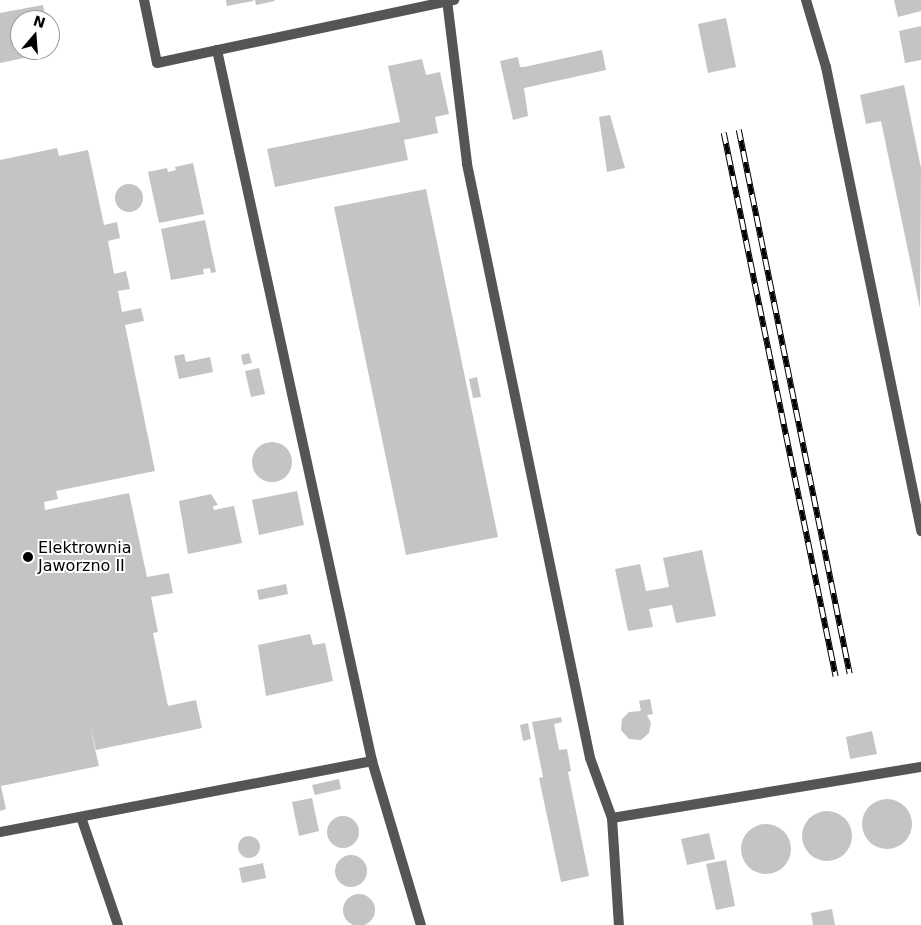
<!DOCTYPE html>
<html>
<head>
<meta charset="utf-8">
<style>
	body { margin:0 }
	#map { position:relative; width:921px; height:925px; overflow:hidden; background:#fff; font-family:"DejaVu Sans",sans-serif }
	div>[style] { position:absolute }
	.building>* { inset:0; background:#c4c4c4 }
	.round { border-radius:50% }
	.lane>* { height:10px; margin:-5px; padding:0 5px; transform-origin:5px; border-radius:5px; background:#555 }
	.rail>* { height:5.5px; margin-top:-2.75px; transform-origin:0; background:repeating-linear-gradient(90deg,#fff 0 11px,#000 0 22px); box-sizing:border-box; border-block:1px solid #000 }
	.dots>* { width:14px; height:14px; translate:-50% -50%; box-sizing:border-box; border:2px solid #fff; border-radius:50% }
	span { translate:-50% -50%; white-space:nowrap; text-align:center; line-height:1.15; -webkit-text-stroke:4px #fff; paint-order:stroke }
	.poi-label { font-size:16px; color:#000 }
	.left { translate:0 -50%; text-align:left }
	.north { position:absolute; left:10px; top:10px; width:50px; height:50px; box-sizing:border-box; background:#fff; border:1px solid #999; border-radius:50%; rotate:18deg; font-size:14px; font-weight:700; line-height:20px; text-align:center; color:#000 }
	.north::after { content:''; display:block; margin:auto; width:18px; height:22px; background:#000; clip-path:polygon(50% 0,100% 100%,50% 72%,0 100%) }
</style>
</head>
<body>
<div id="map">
	<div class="building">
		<i style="clip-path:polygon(226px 0,253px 0,253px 1px,227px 6px)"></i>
		<i style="clip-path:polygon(255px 0,274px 0,275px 1px,256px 5px)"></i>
		<i style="clip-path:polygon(894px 0,921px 0,921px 11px,898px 17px)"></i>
		<i style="clip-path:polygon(43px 5px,46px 20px,20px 20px,20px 50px,50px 50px,51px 42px,53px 52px,0 63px,0 13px)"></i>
		<i style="clip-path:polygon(726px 18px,736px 67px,708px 73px,698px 24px)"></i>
		<i style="clip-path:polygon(921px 26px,921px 60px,905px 63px,899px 31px)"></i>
		<i style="clip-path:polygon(602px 50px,606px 70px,524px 88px,528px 116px,513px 120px,500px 61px,518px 57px,520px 67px,524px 67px)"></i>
		<i style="clip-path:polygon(422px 59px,426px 75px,440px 72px,449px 114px,435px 117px,438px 133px,404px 140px,408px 160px,275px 187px,267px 149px,400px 122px,388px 66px)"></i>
		<i style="clip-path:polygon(904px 85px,921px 168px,920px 308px,881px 121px,866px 124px,860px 95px)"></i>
		<i style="clip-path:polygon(610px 115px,625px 168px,607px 172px,599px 117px)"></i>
		<i style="clip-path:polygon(57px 148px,59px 156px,88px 150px,104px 225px,117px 222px,120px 238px,108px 241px,114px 274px,126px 271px,130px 289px,118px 291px,122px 312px,141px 308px,144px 321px,125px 325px,155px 471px,56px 491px,58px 499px,44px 502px,45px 510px,129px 493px,147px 577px,169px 573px,173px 593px,151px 597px,158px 632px,153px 633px,168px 706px,196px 700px,202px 728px,96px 750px,89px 722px,99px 766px,1px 786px,6px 809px,0 811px,0 160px)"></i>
		<i style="clip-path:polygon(193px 163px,204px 214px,159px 223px,148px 172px,167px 168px,168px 172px,176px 170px,175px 167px)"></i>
		<i class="round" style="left:115px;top:184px;width:28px;height:28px"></i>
		<i style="clip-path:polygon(426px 189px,498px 537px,406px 555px,334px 207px)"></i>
		<i style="clip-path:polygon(205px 220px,216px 272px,211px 273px,210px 268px,203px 269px,204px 274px,171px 280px,161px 229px)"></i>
		<i style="clip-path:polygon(249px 353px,252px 363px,243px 365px,241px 355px)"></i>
		<i style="clip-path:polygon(184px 354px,186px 362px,210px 357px,213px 372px,179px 379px,174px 356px)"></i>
		<i style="clip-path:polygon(259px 368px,265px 394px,251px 397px,245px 371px)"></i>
		<i style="clip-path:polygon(477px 377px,481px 397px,473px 398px,469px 379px)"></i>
		<i class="round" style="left:252px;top:442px;width:40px;height:40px"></i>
		<i style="clip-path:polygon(297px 491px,304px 525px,259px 535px,252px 500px)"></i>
		<i style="clip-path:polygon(211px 494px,218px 505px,213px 506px,214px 510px,234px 506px,242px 543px,188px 554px,179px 501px)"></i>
		<i style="clip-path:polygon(702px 550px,716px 616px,676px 623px,672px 605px,649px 609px,653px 627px,628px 631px,615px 569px,640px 564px,646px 591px,669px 587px,663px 558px)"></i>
		<i style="clip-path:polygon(286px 584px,288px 594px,259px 600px,257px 590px)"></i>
		<i style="clip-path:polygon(310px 634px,313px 645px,325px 643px,333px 681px,266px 696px,258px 645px)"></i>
		<i style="clip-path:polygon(650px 699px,653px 714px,647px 715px,651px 723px,649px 733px,641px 740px,629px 739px,621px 730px,622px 719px,629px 712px,641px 711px,639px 701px)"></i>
		<i style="clip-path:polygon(561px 717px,562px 722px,554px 724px,559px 750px,567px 749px,571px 771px,568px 772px,589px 876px,561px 882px,539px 778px,543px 777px,532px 722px)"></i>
		<i style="clip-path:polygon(528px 723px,531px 739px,523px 741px,520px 725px)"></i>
		<i style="clip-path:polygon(872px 731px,877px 754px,850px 759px,846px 737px)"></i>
		<i style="clip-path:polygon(339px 779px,341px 789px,315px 795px,312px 785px)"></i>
		<i style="clip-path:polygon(312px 798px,319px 831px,299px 836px,292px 802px)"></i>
		<i class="round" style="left:862px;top:799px;width:50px;height:50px"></i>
		<i class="round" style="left:802px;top:811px;width:50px;height:50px"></i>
		<i class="round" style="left:327px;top:816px;width:32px;height:32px"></i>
		<i class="round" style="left:741px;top:824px;width:50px;height:50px"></i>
		<i style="clip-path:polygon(709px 833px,715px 859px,687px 865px,681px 839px)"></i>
		<i class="round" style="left:238px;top:836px;width:22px;height:22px"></i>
		<i class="round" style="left:335px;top:855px;width:32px;height:32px"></i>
		<i style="clip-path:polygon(726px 860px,735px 906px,716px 910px,706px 864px)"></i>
		<i style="clip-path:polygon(263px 863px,266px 878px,242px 883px,239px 868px)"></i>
		<i class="round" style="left:343px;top:894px;width:32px;height:32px"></i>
		<i style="clip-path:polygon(832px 909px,835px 925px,813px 925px,811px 913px)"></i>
	</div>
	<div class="lane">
		<i style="left:144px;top:0;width:64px;rotate:78.3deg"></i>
		<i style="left:157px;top:63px;width:304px;rotate:-12deg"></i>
		<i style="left:447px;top:0;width:165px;rotate:83deg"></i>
		<i style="left:467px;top:164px;width:607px;rotate:78.3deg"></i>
		<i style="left:590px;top:758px;width:64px;rotate:69.9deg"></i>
		<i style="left:612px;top:818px;width:107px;rotate:86.3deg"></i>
		<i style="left:806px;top:0;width:70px;rotate:73.4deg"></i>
		<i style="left:826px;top:67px;width:474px;rotate:78.4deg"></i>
		<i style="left:217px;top:50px;width:728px;rotate:77.7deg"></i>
		<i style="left:372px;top:761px;width:171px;rotate:73.4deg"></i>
		<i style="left:81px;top:817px;width:114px;rotate:71.1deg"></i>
		<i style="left:612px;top:818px;width:313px;rotate:-9.4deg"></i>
		<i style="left:0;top:832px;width:379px;rotate:-10.8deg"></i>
	</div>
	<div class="rail">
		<i style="left:739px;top:130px;width:555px;rotate:78.47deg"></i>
		<i style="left:724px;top:133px;width:555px;rotate:78.37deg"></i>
	</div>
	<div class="dots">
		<i style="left:28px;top:557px;background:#000"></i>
	</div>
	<div class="poi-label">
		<span class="left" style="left:38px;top:557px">Elektrownia<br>Jaworzno II</span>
	</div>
	<div class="north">N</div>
</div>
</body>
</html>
